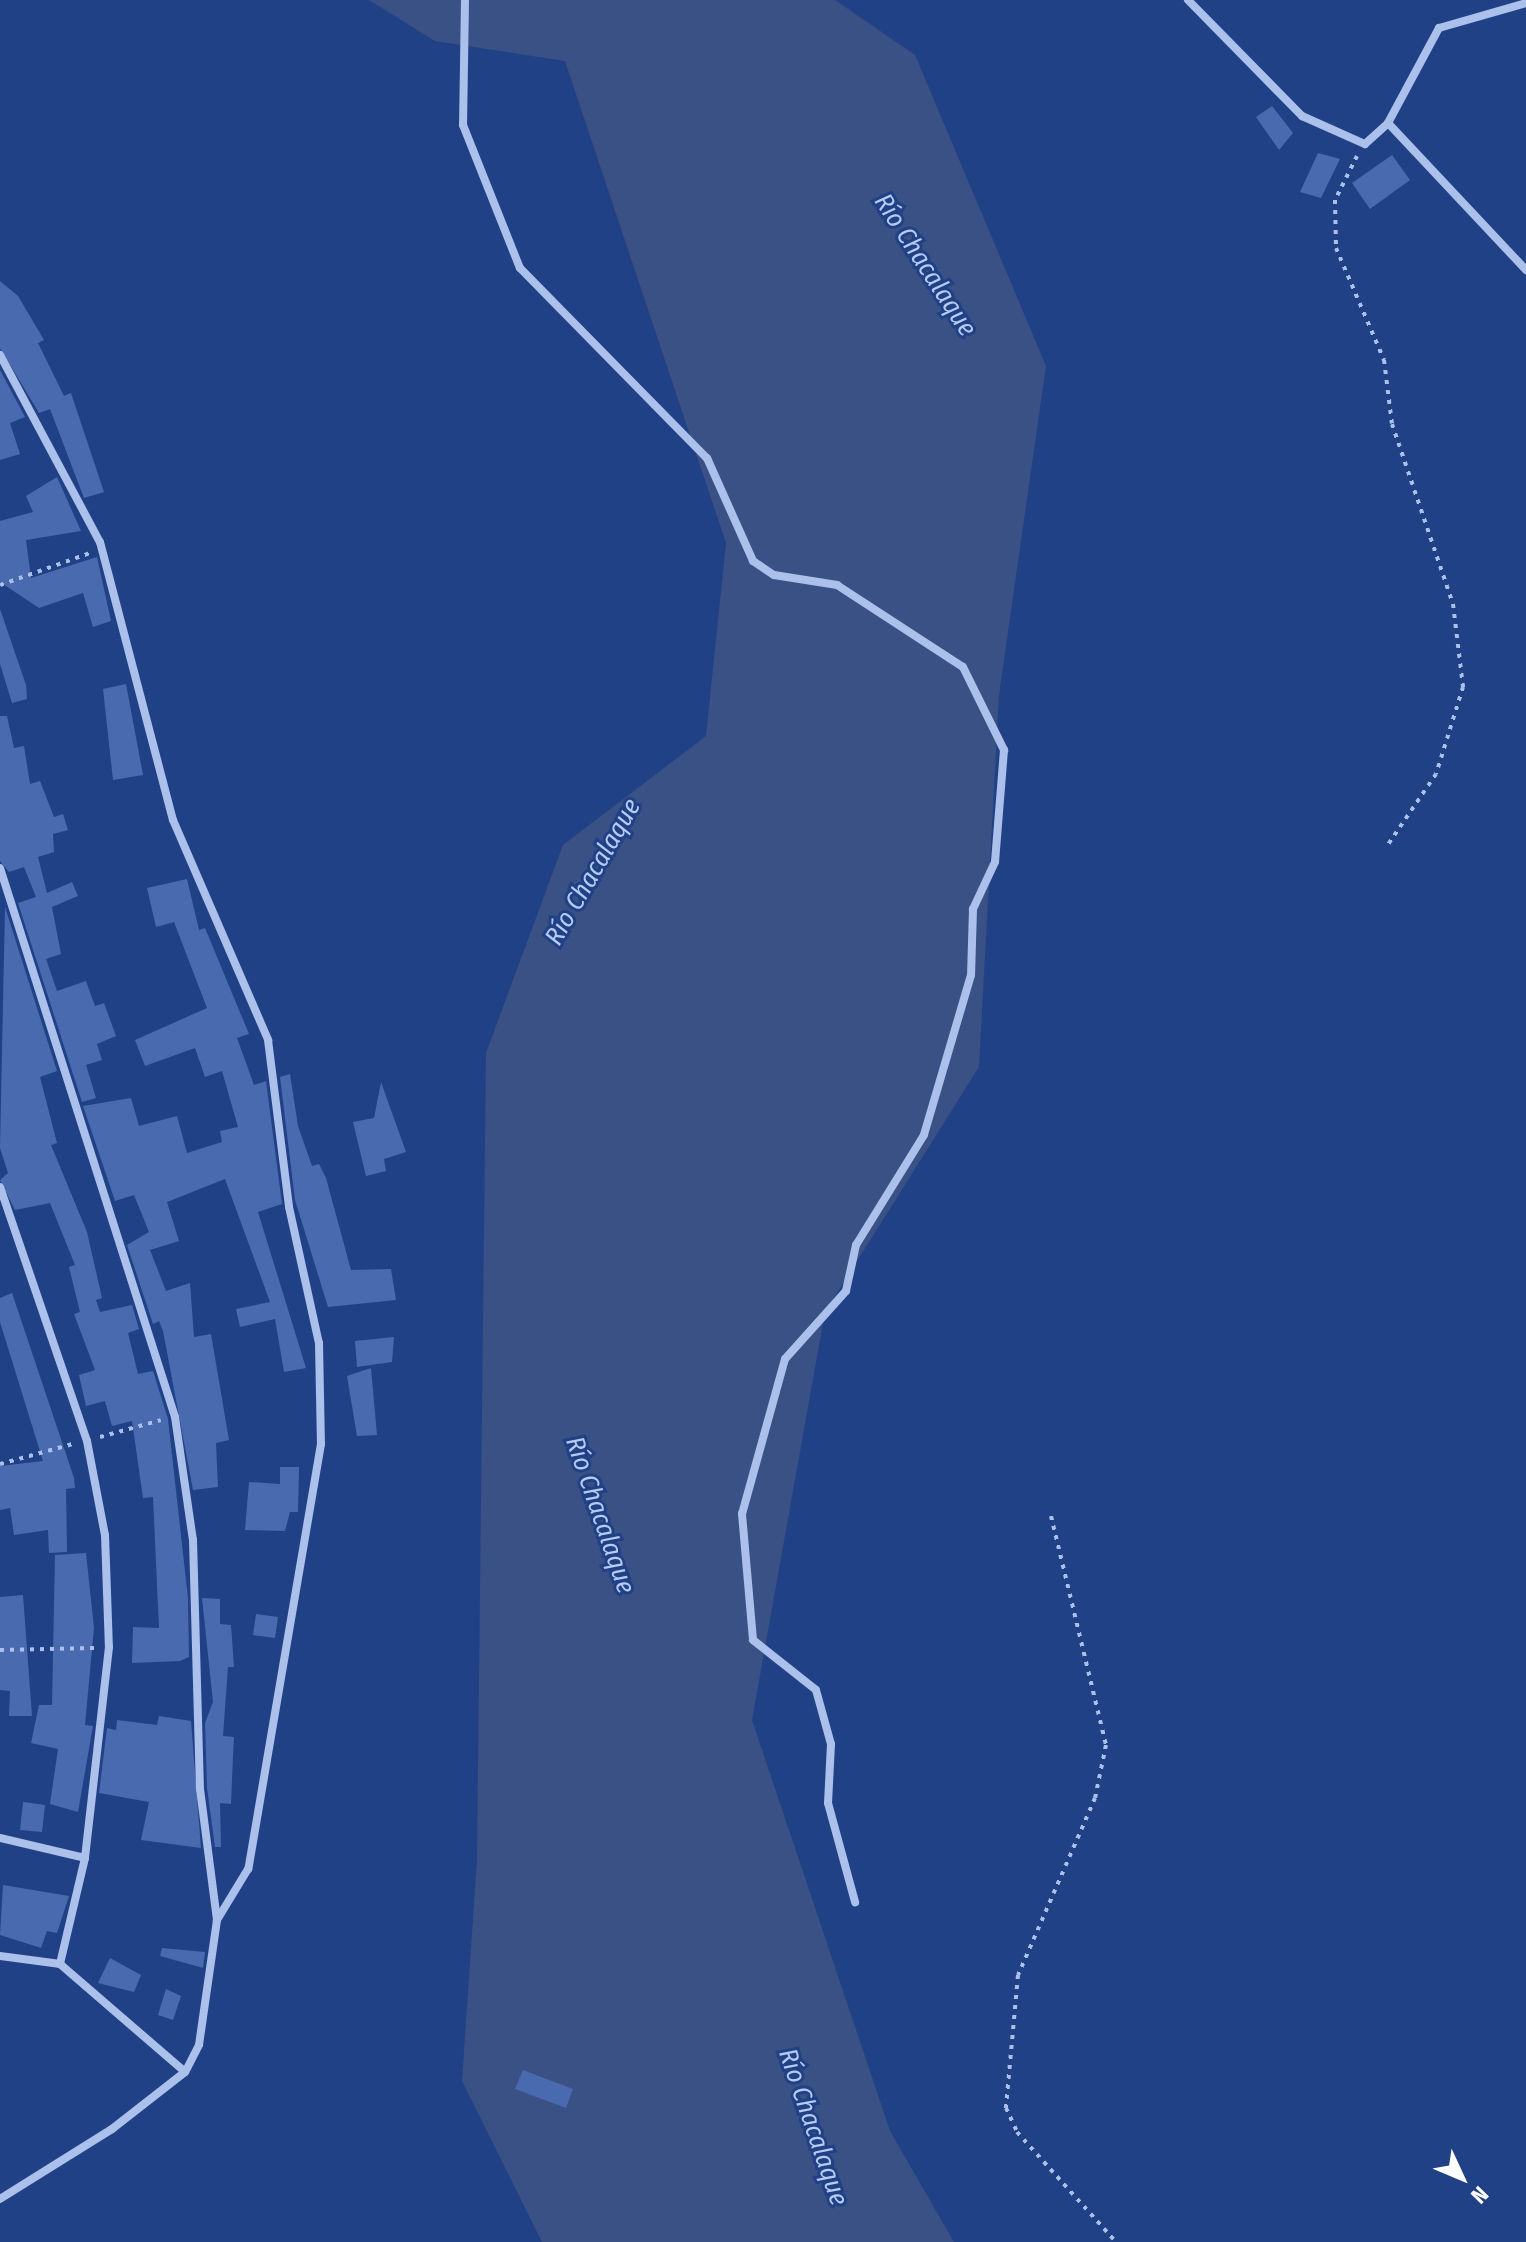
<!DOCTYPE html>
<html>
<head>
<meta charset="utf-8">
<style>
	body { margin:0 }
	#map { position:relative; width:1526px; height:2242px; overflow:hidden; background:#214187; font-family:"Fira Sans Condensed",sans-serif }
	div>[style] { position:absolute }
	.water>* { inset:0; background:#3a5185 }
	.building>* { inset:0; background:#4a6aaf }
	.path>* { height:4px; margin-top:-2px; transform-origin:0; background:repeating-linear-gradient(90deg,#abc0ea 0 4px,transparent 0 10px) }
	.minor>* { height:8px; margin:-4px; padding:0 4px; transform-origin:4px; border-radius:4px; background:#abc0ea }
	span { translate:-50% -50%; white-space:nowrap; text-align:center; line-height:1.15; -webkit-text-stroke:6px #214187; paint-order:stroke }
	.water-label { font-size:26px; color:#b7caf1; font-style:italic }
	.north { position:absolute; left:1422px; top:2138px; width:80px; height:80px; -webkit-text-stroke:6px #214187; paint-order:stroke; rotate:134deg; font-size:22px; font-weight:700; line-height:32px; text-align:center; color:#fff }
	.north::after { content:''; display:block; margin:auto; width:28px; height:36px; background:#fff; clip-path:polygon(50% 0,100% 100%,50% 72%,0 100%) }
</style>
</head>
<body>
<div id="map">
	<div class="water">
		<i style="clip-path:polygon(369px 0,835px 0,915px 55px,1046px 366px,999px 695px,979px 1067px,825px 1312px,752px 1720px,890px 2131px,954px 2242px,542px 2242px,462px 2081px,477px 1859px,486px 1053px,563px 845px,706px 736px,726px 543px,565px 61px,435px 41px)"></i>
	</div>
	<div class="building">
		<i style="clip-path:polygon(1272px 106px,1293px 133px,1279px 150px,1256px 117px)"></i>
		<i style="clip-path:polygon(1318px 153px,1340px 159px,1321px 198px,1300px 192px)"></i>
		<i style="clip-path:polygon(1392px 155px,1410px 180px,1370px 209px,1352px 183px)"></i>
		<i style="clip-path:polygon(0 281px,18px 296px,44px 340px,38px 343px,64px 396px,71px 393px,104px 492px,84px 498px,50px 409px,39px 413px,0 348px)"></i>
		<i style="clip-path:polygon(0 370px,25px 417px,10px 423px,20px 454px,0 460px)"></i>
		<i style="clip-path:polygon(57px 477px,81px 531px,26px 540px,31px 578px,97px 557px,111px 621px,93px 627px,83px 593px,39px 608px,0 582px,0 521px,33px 512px,26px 496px)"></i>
		<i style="clip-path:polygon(0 609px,26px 685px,27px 699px,12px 703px,0 664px)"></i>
		<i style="clip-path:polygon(126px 684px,143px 775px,113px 780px,103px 689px)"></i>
		<i style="clip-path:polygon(0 716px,7px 716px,14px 748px,24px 746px,30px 784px,40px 781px,54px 817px,63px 814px,68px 830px,53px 834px,54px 852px,38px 857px,47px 893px,72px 882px,78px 896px,52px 907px,61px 954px,46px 959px,57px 991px,86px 981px,95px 1006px,104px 1003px,116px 1036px,97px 1044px,102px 1060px,86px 1065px,96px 1098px,82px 1102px,18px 903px,36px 897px,24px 867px,9px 872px,0 861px)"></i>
		<i style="clip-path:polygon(187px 879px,199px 930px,205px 928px,249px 1034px,237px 1038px,254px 1085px,266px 1081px,282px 1204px,258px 1212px,306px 1368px,284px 1372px,275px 1319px,240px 1327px,236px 1309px,270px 1302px,225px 1179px,167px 1202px,179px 1241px,150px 1250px,166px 1291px,190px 1283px,194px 1337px,211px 1334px,229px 1440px,216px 1443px,218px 1487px,193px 1490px,163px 1331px,159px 1321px,153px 1324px,127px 1245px,149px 1232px,134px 1195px,115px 1201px,83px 1106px,131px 1098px,139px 1126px,177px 1116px,187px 1153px,222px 1142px,220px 1131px,238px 1127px,222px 1071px,205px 1077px,195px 1048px,145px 1066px,135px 1040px,207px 1008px,174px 922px,156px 927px,147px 888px)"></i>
		<i style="clip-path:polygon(5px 907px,57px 1071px,40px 1077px,57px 1143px,51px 1145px,87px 1232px,102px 1298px,96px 1300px,100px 1312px,132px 1305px,139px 1329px,128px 1333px,138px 1374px,153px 1371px,168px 1419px,188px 1598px,189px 1657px,180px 1661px,132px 1663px,133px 1627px,159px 1628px,153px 1497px,143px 1498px,132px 1421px,112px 1426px,105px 1401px,86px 1406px,79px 1375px,95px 1370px,74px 1314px,80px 1312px,69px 1267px,75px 1265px,50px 1203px,15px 1210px,0 1180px,8px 1173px,0 1148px)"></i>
		<i style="clip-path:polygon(290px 1074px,298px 1126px,312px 1166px,319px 1164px,326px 1178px,351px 1270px,391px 1269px,396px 1300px,328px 1307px,295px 1200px,280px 1077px)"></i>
		<i style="clip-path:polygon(381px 1082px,406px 1152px,384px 1159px,386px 1171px,366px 1176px,353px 1122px,374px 1118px)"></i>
		<i style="clip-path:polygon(12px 1293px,74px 1478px,75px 1488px,66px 1489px,67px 1552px,49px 1553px,48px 1530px,14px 1535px,10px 1508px,0 1510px,0 1466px,43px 1461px,0 1322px,0 1298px)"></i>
		<i style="clip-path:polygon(394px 1337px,392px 1362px,357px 1367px,355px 1341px)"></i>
		<i style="clip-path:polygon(371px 1368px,377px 1435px,357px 1436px,347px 1376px)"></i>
		<i style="clip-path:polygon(280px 1467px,299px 1467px,298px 1512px,290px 1512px,285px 1531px,245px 1530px,249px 1482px,280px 1484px)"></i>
		<i style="clip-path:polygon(86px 1553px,94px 1628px,85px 1725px,93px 1726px,78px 1812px,50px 1804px,58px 1749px,31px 1743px,39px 1705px,52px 1705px,55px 1555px)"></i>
		<i style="clip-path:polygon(23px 1595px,32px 1716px,9px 1716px,10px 1691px,0 1690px,0 1597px)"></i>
		<i style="clip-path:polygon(202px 1598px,220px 1599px,220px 1624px,231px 1625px,234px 1667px,228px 1667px,223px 1736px,234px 1737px,233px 1756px,231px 1804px,220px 1803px,221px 1847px,215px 1847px,207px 1788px,205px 1723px,213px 1702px)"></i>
		<i style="clip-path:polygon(256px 1614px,278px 1617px,275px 1638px,253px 1635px)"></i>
		<i style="clip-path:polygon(159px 1716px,191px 1721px,201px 1848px,141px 1840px,149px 1802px,99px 1793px,107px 1728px,116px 1730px,117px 1720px,157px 1725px)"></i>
		<i style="clip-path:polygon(23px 1802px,45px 1805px,42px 1832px,20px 1830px)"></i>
		<i style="clip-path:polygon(3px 1885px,69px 1896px,57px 1933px,47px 1931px,41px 1948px,0 1935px)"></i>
		<i style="clip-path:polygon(162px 1948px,205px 1952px,203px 1968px,160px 1956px)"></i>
		<i style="clip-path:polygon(110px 1958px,141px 1975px,134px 1992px,98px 1983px)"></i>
		<i style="clip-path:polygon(166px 1989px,181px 1996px,173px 2020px,158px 2015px)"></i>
		<i style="clip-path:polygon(523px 2070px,573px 2089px,566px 2108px,515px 2089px)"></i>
	</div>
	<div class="path">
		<i style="left:1357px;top:156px;width:49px;rotate:116.6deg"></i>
		<i style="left:1335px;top:200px;width:48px;rotate:88.8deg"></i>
		<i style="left:1336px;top:248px;width:122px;rotate:66.8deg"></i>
		<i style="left:1384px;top:360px;width:64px;rotate:82.9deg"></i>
		<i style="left:1392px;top:424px;width:190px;rotate:71.3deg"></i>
		<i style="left:1453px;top:604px;width:84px;rotate:83.1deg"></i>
		<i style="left:1463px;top:687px;width:91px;rotate:107.2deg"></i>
		<i style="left:1436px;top:774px;width:87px;rotate:124.2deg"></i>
		<i style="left:0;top:585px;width:96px;rotate:-19.6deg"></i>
		<i style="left:100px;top:1437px;width:63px;rotate:-15.6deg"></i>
		<i style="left:0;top:1464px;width:79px;rotate:-15.4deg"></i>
		<i style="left:1051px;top:1516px;width:236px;rotate:76.5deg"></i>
		<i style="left:1106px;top:1745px;width:54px;rotate:101.7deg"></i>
		<i style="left:1095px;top:1798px;width:193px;rotate:113.5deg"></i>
		<i style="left:1018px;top:1975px;width:134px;rotate:95.2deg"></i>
		<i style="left:1006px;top:2108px;width:26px;rotate:65deg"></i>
		<i style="left:1017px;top:2132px;width:148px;rotate:48deg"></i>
		<i style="left:0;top:1650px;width:94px;rotate:-1.2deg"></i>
	</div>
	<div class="minor">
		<i style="left:465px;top:0;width:125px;rotate:90.9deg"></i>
		<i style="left:463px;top:125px;width:154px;rotate:68.3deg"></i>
		<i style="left:520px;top:268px;width:267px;rotate:45.5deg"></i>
		<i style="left:707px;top:458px;width:113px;rotate:65.9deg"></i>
		<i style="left:753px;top:561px;width:25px;rotate:34deg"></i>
		<i style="left:774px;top:575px;width:64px;rotate:9deg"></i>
		<i style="left:837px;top:585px;width:150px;rotate:33.1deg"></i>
		<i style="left:963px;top:667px;width:93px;rotate:63.7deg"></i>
		<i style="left:1004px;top:750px;width:112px;rotate:94.6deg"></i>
		<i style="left:995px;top:862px;width:52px;rotate:115.1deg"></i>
		<i style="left:973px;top:909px;width:66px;rotate:91.7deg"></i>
		<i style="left:971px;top:975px;width:167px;rotate:106.4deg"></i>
		<i style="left:924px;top:1135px;width:129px;rotate:121.7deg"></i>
		<i style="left:856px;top:1245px;width:47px;rotate:102.3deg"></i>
		<i style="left:846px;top:1291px;width:91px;rotate:131.9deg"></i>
		<i style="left:785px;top:1359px;width:161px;rotate:105.5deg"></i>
		<i style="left:742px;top:1514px;width:126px;rotate:85deg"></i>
		<i style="left:753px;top:1640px;width:80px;rotate:38.4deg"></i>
		<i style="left:816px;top:1690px;width:56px;rotate:74.5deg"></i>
		<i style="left:831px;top:1744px;width:59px;rotate:92.9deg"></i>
		<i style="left:828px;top:1803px;width:103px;rotate:74.7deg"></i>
		<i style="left:1188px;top:0;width:163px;rotate:45.5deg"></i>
		<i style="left:1302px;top:116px;width:69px;rotate:24deg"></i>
		<i style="left:1365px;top:144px;width:31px;rotate:-42deg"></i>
		<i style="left:1388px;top:123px;width:108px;rotate:-61.8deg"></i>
		<i style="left:1439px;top:28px;width:91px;rotate:-16deg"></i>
		<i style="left:1388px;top:123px;width:202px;rotate:46.8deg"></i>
		<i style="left:0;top:355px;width:212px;rotate:61.9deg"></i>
		<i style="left:100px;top:542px;width:287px;rotate:75.3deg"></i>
		<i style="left:173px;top:820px;width:240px;rotate:66.6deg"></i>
		<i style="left:268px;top:1040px;width:168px;rotate:82.8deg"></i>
		<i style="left:289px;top:1207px;width:139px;rotate:77.6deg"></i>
		<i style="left:319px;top:1343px;width:101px;rotate:88.9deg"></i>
		<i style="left:321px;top:1444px;width:431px;rotate:99.7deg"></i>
		<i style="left:248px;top:1869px;width:60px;rotate:121.3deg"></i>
		<i style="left:0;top:868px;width:576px;rotate:72.32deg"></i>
		<i style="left:175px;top:1417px;width:124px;rotate:81.7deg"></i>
		<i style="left:193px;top:1540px;width:249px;rotate:88.4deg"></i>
		<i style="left:200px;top:1789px;width:132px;rotate:82.6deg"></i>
		<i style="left:217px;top:1920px;width:126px;rotate:98.2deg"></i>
		<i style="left:199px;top:2045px;width:30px;rotate:117deg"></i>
		<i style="left:185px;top:2072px;width:93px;rotate:142deg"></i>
		<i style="left:112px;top:2129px;width:132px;rotate:148deg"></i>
		<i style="left:0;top:1187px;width:268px;rotate:71.1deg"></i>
		<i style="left:87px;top:1441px;width:96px;rotate:79.2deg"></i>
		<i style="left:105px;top:1535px;width:112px;rotate:88deg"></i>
		<i style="left:109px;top:1647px;width:212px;rotate:96.5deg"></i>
		<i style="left:85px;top:1858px;width:109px;rotate:103.3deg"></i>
		<i style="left:0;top:1838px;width:87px;rotate:13.2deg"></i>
		<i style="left:0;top:1956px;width:61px;rotate:7.6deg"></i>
		<i style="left:60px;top:1964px;width:165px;rotate:40.8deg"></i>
	</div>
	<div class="water-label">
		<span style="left:925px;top:265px;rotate:57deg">Río Chacalaque</span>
		<span style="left:593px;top:872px;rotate:-60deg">Río Chacalaque</span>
		<span style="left:600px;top:1515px;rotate:71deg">Río Chacalaque</span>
		<span style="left:813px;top:2127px;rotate:71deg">Río Chacalaque</span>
	</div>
	<div class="north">N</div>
</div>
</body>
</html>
